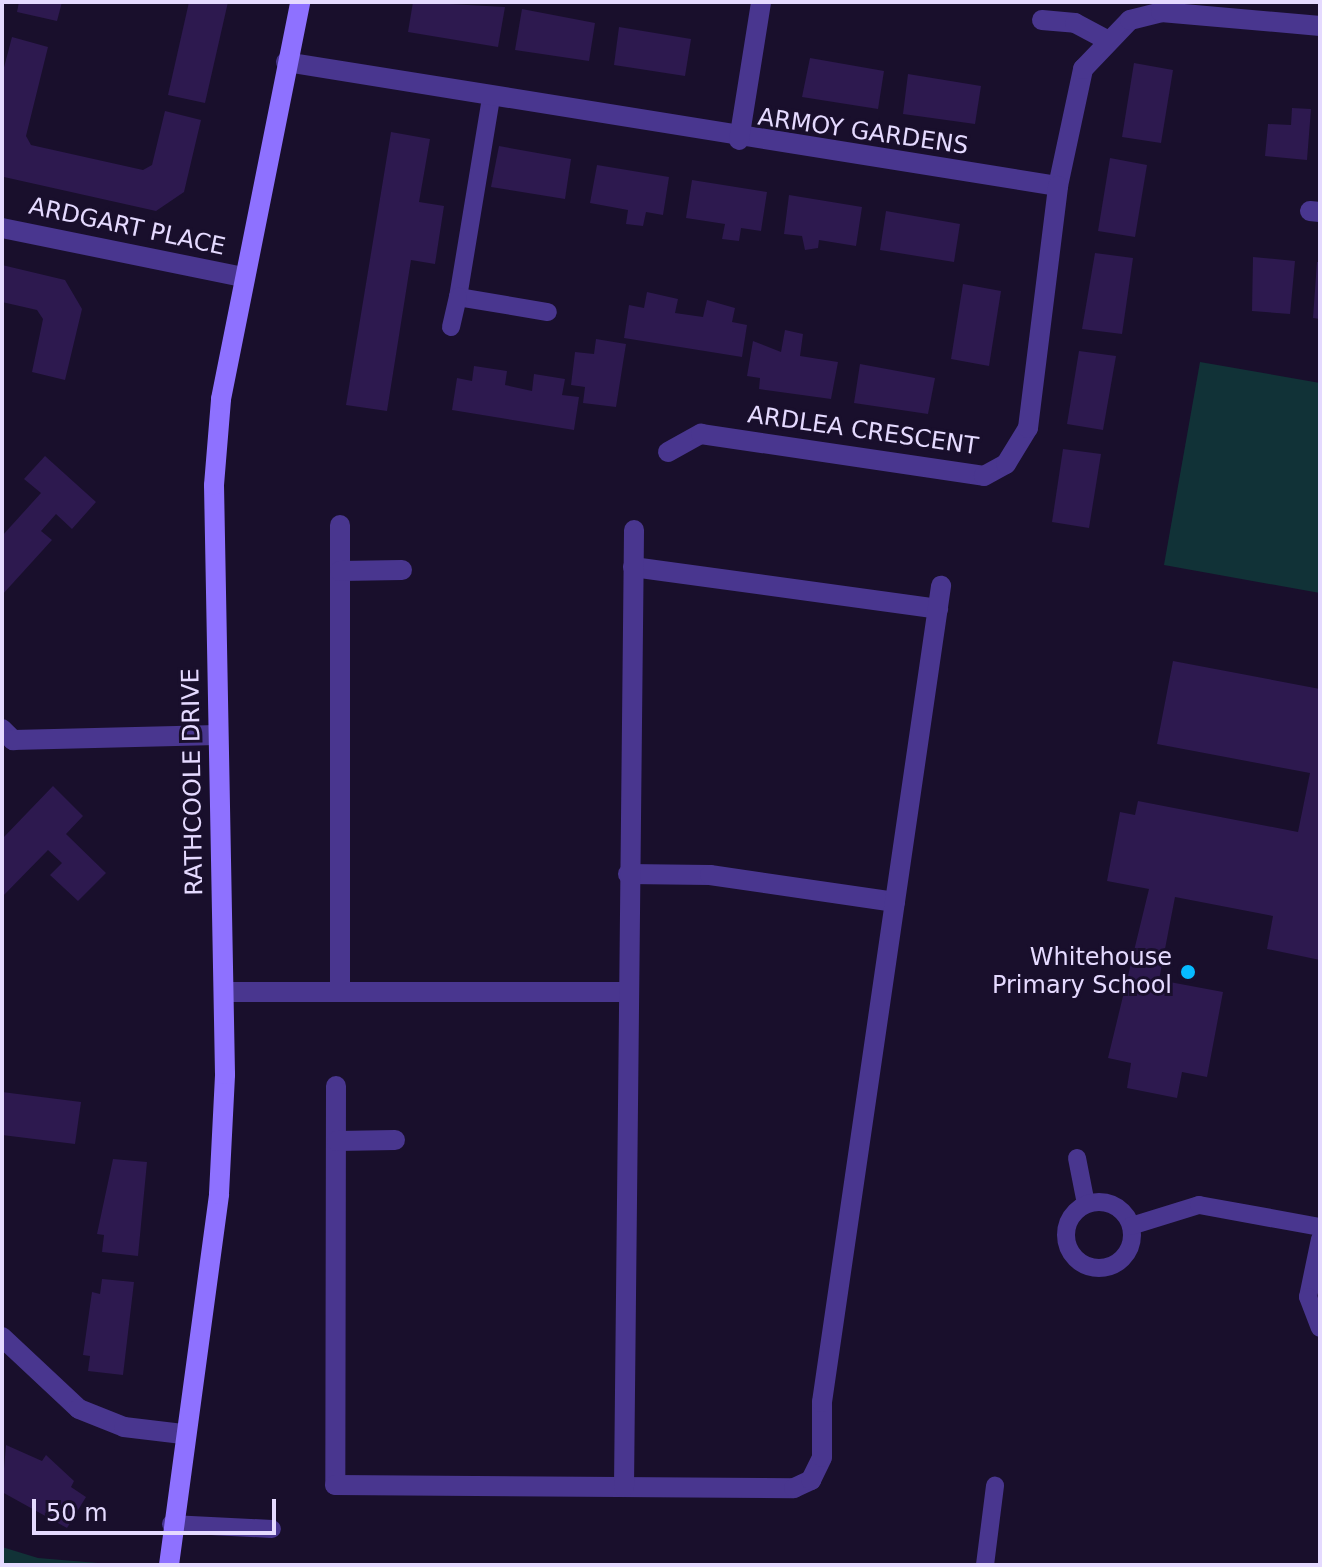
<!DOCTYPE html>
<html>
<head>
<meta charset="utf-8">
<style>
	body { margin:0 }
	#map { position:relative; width:1322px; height:1567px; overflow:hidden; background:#190f2c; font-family:"DejaVu Sans",sans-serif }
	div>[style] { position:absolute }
	.green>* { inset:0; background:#113237 }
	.building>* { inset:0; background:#2d194f }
	.lane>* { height:18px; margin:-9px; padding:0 9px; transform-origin:9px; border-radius:9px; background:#49368f }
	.lane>.ring { margin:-9px; padding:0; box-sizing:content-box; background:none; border:18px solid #49368f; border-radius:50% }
	.street>* { height:20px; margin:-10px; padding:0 10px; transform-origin:10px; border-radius:10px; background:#49368f }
	.secondary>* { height:20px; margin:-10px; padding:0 10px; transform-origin:10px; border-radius:10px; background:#8e71ff }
	.dots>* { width:22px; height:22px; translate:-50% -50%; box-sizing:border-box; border:4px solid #190f2c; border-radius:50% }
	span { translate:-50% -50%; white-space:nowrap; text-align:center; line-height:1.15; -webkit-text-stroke:6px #190f2c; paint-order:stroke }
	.street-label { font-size:24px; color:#e5daff }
	.poi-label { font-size:24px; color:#e5daff }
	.right { translate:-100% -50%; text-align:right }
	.frame { position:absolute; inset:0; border:4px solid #e5daff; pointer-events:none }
	.scale { position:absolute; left:32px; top:1499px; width:244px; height:36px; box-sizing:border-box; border:4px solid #e5daff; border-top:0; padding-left:10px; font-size:24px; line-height:28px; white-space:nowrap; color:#e5daff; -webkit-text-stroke:6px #190f2c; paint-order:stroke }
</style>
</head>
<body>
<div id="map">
	<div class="green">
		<i style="clip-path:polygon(1200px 362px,1320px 383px,1320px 593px,1164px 565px)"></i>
		<i style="clip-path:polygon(2px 1547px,38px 1558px,122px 1565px,2px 1565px)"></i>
	</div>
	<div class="building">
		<i style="clip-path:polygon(19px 2px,62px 2px,57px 21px,17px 12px)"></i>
		<i style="clip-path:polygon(189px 2px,228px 2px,205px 103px,168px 95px)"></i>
		<i style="clip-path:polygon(413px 2px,505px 7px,498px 47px,408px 32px)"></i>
		<i style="clip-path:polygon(522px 9px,595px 23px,589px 61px,515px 50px)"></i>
		<i style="clip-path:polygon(619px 27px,691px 39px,685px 76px,614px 65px)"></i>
		<i style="clip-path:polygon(12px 37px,48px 47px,26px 136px,31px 145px,143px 170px,152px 165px,165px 111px,201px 120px,184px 192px,156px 211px,4px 177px,2px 75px)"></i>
		<i style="clip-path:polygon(810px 58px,884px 71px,878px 109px,802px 97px)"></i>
		<i style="clip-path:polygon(1134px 63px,1173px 70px,1161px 143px,1122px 137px)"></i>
		<i style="clip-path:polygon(908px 74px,981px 86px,975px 124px,903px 114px)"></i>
		<i style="clip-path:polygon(1292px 108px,1311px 109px,1307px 160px,1265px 156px,1268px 124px,1291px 125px)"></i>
		<i style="clip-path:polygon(391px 132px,430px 139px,419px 202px,444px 206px,435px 264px,411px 260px,387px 411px,346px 405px)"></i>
		<i style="clip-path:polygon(499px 146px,571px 159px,565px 199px,491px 187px)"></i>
		<i style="clip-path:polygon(1110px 158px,1147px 165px,1135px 237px,1098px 231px)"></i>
		<i style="clip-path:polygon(597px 165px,669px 177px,663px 215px,646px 212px,643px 226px,626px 224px,628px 210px,590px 203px)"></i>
		<i style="clip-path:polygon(692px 180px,767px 192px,761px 231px,741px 228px,739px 241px,722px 239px,725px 224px,686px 218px)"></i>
		<i style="clip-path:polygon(789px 195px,862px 207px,856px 246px,819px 240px,818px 248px,805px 250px,802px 236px,784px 234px)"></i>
		<i style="clip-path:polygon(886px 211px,960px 224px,954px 262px,880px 250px)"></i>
		<i style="clip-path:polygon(1095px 253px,1133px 258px,1122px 334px,1082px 329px)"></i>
		<i style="clip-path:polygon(1253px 257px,1295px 261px,1290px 314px,1252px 311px)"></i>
		<i style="clip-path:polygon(1317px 262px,1320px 262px,1320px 319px,1313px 318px)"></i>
		<i style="clip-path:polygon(2px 265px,65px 280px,82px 309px,65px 380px,32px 372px,43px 319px,37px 310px,2px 302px)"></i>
		<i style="clip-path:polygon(963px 284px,1001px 291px,989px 366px,951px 359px)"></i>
		<i style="clip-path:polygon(647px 292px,678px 299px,675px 313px,703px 317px,707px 300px,735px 308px,732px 322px,747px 325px,742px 357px,624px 338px,629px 305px,644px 308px)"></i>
		<i style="clip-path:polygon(785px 330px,803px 334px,800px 356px,838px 362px,831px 399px,759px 389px,760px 378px,747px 376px,753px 341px,781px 352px)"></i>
		<i style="clip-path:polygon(596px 339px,626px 344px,616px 407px,583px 403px,585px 387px,571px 385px,575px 352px,594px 354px)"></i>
		<i style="clip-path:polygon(1079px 351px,1116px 356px,1103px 430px,1067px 424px)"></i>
		<i style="clip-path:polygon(860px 364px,935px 378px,928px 414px,854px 403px)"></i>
		<i style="clip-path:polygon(474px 366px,507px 371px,505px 385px,532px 391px,534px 374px,565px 379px,562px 395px,579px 397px,574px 430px,452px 410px,457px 378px,472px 381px)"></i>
		<i style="clip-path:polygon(1063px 449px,1101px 454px,1089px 528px,1052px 522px)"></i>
		<i style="clip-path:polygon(45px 456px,96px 502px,72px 529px,56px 514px,41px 531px,52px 540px,2px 595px,2px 536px,41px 493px,24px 479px)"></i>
		<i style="clip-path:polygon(1173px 661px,1320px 689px,1320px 960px,1267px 949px,1273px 916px,1175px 897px,1159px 980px,1223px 992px,1207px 1077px,1182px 1072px,1177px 1098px,1127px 1088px,1131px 1063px,1108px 1058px,1149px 889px,1107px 881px,1120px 812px,1135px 815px,1138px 801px,1298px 832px,1310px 773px,1157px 744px)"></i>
		<i style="clip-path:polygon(53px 786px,83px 816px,66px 834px,106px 873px,78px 901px,50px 875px,62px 863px,48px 850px,2px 897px,2px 839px)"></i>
		<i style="clip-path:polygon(2px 1092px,81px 1102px,75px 1144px,2px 1135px)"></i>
		<i style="clip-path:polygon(113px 1159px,147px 1162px,138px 1256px,102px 1252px,104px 1235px,97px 1234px)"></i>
		<i style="clip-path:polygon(102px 1279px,134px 1282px,123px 1375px,88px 1371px,90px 1356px,83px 1355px,92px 1292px,100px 1294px)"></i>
		<i style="clip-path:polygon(6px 1445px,42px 1461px,46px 1455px,74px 1481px,71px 1487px,86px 1497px,67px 1528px,2px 1492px)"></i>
	</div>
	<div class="lane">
		<i style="left:491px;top:98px;width:202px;rotate:99.4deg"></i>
		<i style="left:458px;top:297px;width:91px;rotate:9.5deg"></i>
		<i style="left:451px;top:327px;width:31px;rotate:-77deg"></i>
		<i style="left:1077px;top:1158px;width:47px;rotate:78.9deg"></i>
		<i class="ring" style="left:1066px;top:1202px;width:48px;height:48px"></i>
		<i style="left:1131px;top:1226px;width:71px;rotate:-17.2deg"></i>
		<i style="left:1199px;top:1205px;width:123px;rotate:10.3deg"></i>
		<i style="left:1320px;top:1239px;width:59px;rotate:101.7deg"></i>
		<i style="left:1308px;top:1297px;width:33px;rotate:69deg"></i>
		<i style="left:171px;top:1524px;width:101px;rotate:2.8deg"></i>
		<i style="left:985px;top:1565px;width:80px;rotate:-82.8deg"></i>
	</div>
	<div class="street">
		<i style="left:1042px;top:20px;width:33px;rotate:5deg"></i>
		<i style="left:1075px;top:23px;width:34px;rotate:28deg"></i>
		<i style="left:286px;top:62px;width:782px;rotate:9.13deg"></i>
		<i style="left:1058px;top:186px;width:120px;rotate:-77.9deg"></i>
		<i style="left:1083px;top:69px;width:68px;rotate:-46.2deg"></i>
		<i style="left:1130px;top:20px;width:32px;rotate:-14deg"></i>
		<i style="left:1161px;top:12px;width:160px;rotate:5deg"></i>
		<i style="left:739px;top:140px;width:140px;rotate:-80.9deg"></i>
		<i style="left:1310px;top:211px;width:10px;rotate:6deg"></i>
		<i style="left:2px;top:228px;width:245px;rotate:11.5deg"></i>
		<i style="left:668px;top:452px;width:38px;rotate:-29deg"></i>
		<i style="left:701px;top:434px;width:286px;rotate:8.4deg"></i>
		<i style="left:984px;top:476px;width:25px;rotate:-29deg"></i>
		<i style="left:1006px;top:464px;width:42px;rotate:-58.6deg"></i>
		<i style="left:1028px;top:428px;width:244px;rotate:-82.9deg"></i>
		<i style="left:340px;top:525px;width:466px;rotate:90deg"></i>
		<i style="left:633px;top:567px;width:308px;rotate:7.8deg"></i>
		<i style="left:340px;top:571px;width:62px;rotate:-0.9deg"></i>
		<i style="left:2px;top:729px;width:16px;rotate:45deg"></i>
		<i style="left:13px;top:740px;width:204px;rotate:-1.4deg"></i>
		<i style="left:628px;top:874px;width:82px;rotate:0.7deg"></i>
		<i style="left:710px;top:875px;width:187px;rotate:8.3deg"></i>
		<i style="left:225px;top:992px;width:401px"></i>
		<i style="left:336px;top:1086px;width:399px;rotate:90.1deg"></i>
		<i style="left:335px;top:1485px;width:459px;rotate:0.4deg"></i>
		<i style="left:794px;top:1488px;width:19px;rotate:-25deg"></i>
		<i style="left:811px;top:1480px;width:25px;rotate:-64deg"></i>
		<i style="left:822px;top:1457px;width:55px;rotate:-90deg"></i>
		<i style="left:822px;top:1402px;width:825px;rotate:-81.7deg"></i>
		<i style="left:337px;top:1141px;width:58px;rotate:-1deg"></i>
		<i style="left:2px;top:1337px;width:105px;rotate:43.1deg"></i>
		<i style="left:79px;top:1409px;width:48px;rotate:21.8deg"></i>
		<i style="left:124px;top:1427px;width:59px;rotate:6.8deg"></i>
		<i style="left:624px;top:1487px;width:957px;rotate:-89.4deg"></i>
	</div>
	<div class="secondary">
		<i style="left:169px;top:1565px;width:374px;rotate:-82.3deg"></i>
		<i style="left:219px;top:1194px;width:120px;rotate:-87.1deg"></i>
		<i style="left:225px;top:1074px;width:589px;rotate:-91.07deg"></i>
		<i style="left:214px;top:485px;width:86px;rotate:-85.3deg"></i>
		<i style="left:221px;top:399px;width:405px;rotate:-78.7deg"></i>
	</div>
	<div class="dots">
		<i style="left:1188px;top:972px;background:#06baff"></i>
	</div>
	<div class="street-label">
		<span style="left:863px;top:132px;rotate:8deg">ARMOY GARDENS</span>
		<span style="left:127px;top:227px;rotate:12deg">ARDGART PLACE</span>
		<span style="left:863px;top:431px;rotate:8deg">ARDLEA CRESCENT</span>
		<span style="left:193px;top:782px;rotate:-91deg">RATHCOOLE DRIVE</span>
	</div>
	<div class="poi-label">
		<span class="right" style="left:1172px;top:972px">Whitehouse<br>Primary School</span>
	</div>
	<div class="frame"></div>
	<div class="scale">50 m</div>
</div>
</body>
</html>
